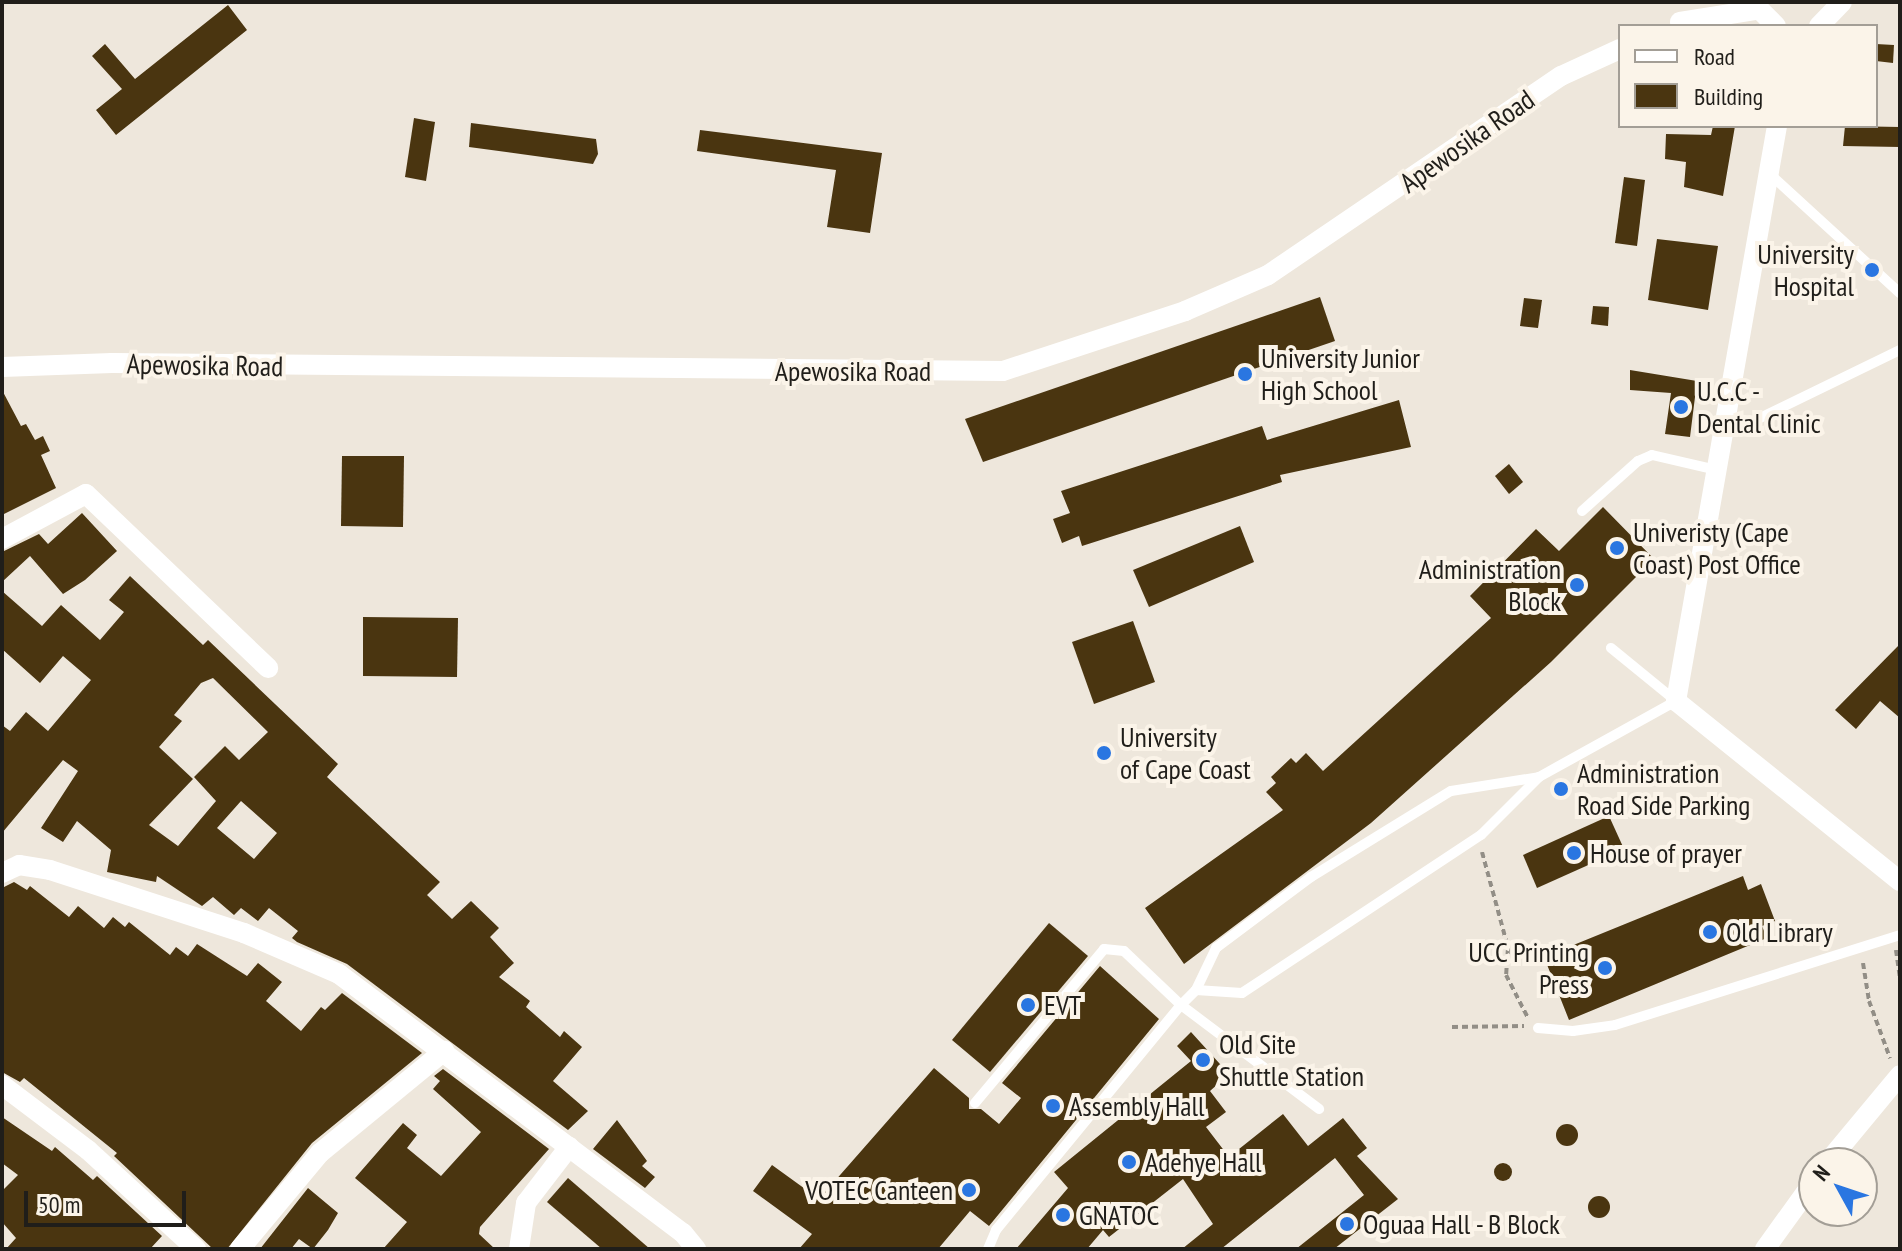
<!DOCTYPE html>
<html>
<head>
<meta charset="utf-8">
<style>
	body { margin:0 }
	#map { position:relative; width:1902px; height:1251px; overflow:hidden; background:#eee7dc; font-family:"PT Sans Narrow",sans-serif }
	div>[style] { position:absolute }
	.building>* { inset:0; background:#4a3510 }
	.round { border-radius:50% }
	.path>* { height:4px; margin-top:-2px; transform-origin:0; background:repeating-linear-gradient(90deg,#928e86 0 6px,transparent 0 10px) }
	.lane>* { height:10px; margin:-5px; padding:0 5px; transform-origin:5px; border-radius:5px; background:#fff }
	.street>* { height:20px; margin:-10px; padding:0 10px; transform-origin:10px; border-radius:10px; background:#fff }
	.dots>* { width:22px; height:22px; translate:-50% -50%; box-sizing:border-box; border:4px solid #fbf4e9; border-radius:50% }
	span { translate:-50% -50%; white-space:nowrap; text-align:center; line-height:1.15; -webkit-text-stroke:8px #fbf4e9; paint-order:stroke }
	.street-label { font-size:28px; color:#201e1a }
	.poi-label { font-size:28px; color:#201e1a }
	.right { translate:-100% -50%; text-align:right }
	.left { translate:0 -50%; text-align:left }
	.frame { position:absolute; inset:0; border:4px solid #201e1a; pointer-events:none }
	.legend { position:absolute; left:1618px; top:24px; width:260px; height:104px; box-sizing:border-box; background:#fbf4e9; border:2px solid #a39e96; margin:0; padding:10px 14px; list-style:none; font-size:24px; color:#201e1a }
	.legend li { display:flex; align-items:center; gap:16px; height:40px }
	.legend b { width:40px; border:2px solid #a39e96 }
	.north { position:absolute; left:1798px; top:1147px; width:80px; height:80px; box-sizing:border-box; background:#fbf4e9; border:2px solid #a39e96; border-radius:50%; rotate:310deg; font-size:22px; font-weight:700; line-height:32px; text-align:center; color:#201e1a }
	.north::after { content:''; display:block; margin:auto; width:28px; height:36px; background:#2a76e1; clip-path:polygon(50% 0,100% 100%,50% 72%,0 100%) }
	.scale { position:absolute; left:24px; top:1191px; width:162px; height:36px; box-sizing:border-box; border:4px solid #201e1a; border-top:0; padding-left:10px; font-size:24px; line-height:28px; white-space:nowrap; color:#201e1a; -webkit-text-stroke:6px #fbf4e9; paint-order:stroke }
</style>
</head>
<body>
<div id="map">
	<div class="building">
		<i style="clip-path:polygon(228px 5px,247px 30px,116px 135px,96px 110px,122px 89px,92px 56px,105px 44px,135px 79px)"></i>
		<i style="clip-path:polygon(1876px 44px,1894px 45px,1893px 63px,1876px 61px)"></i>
		<i style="clip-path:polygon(414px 118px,435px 122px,426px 181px,405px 177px)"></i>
		<i style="clip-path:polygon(471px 123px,596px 139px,598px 154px,593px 164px,469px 147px)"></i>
		<i style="clip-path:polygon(1713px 126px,1735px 126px,1723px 196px,1684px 187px,1686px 162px,1665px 159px,1666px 134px,1711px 135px)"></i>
		<i style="clip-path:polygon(1845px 126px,1900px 127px,1900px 147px,1843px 146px)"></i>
		<i style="clip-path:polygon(700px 130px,882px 153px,870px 233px,827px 227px,836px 170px,697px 151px)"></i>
		<i style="clip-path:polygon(1624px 177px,1645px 180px,1637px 246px,1615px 243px)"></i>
		<i style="clip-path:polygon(1657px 239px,1718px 246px,1708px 310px,1648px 300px)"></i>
		<i style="clip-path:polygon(1320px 297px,1335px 341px,983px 462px,965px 419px)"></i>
		<i style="clip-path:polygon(1524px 298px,1542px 300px,1538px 328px,1520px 326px)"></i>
		<i style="clip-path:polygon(1593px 306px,1609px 307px,1608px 326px,1591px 324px)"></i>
		<i style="clip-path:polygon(1630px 370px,1697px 381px,1690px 437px,1665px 434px,1671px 393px,1630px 390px)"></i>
		<i style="clip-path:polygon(2px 390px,21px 426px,26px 424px,35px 440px,43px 436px,50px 451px,41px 455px,56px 488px,2px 515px)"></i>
		<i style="clip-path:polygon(1399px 400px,1411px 447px,1280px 475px,1282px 482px,1082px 546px,1079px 536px,1062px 543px,1053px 519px,1070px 513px,1061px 491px,1262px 426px,1267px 440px)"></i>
		<i style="clip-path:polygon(342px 456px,404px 456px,403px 527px,341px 526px)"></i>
		<i style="clip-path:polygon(1509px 464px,1523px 482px,1509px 494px,1495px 476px)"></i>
		<i style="clip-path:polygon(1603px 507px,1654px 559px,1551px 662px,1371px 823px,1184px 964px,1145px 908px,1283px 810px,1266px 792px,1276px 783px,1271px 777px,1291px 758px,1296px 763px,1306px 753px,1323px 771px,1491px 618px,1470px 596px,1536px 529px,1559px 551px)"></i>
		<i style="clip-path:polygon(82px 513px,117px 551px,85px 580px,63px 594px,30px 556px,2px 582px,2px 552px,39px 534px,48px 544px)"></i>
		<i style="clip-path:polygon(1240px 526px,1254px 562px,1149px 607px,1133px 570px)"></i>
		<i style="clip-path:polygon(evenodd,130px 576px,203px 645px,208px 640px,338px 764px,327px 777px,440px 882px,427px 895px,452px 919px,471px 901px,499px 928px,490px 937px,514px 963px,499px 977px,530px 1001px,526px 1007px,560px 1037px,564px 1031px,582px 1047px,553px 1081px,588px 1111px,568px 1130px,347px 964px,297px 942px,292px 938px,298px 931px,269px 908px,258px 921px,241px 908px,234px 915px,213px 897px,202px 906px,157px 876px,156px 882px,107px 872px,111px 850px,77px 821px,63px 842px,41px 828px,78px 771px,63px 760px,2px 833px,2px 725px,10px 731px,26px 712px,48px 731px,91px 680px,63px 656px,40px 683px,2px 649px,2px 591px,42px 626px,61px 605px,100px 640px,124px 612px,109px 600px,130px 576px,213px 678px,268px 732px,239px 760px,225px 746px,194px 777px,216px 801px,178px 846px,149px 825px,193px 779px,159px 747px,182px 721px,174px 715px,201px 683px,213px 678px,130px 576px,241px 801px,277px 833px,254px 859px,217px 828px,241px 801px)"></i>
		<i style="clip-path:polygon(363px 617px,458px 618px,457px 677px,363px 676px)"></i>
		<i style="clip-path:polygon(1133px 621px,1155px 682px,1094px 704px,1072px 642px)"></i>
		<i style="clip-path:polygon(1900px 644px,1900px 718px,1880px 701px,1856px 729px,1835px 710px)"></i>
		<i style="clip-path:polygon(1609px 816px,1624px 849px,1537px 888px,1523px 855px)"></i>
		<i style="clip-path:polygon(1743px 876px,1748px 890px,1761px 884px,1775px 921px,1762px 926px,1767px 938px,1569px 1020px,1544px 957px)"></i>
		<i style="clip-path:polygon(14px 882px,27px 890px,30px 886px,69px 917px,78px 906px,104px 928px,113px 917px,125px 927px,129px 922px,170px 955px,176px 947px,188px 956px,197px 944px,247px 976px,258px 963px,282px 982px,266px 1001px,301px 1031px,321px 1007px,325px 1010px,342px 993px,422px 1053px,312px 1143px,227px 1249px,213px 1249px,114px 1156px,117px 1153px,24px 1078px,20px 1082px,2px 1072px,2px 888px)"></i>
		<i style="clip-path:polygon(1049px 923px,1088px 956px,990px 1072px,952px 1040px)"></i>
		<i style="clip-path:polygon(1100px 966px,1159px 1019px,989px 1226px,970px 1211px,938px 1249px,799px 1249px,812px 1234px,753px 1191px,772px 1165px,819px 1199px,934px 1068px,969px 1098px,969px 1109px,981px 1109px,999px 1124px,1021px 1098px,1002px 1083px)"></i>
		<i style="clip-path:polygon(1191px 1032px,1229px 1074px,1210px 1091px,1226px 1112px,1206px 1127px,1229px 1157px,1283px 1114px,1308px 1146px,1343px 1118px,1367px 1148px,1357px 1156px,1398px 1199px,1334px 1249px,1296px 1249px,1364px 1195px,1335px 1158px,1221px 1249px,1182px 1249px,1213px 1224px,1183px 1179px,1109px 1237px,1103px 1230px,1087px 1249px,1016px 1249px,1068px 1188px,1054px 1172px,1191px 1061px,1177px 1046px)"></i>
		<i style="clip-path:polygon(443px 1069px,549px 1149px,480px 1227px,479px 1234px,495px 1249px,383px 1249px,407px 1222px,355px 1178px,403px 1123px,417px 1135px,407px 1148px,441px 1176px,481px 1132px,433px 1089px,440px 1081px,434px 1076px)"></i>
		<i style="clip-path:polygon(2px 1117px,52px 1151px,55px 1147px,93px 1180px,97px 1176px,162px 1236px,150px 1249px,6px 1249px,16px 1238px,2px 1222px,2px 1191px,18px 1175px,2px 1163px)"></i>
		<i style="clip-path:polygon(617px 1120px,647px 1161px,642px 1166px,655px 1177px,645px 1188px,593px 1149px)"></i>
		<i class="round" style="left:1556px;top:1124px;width:22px;height:22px"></i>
		<i class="round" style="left:1494px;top:1163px;width:18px;height:18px"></i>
		<i style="clip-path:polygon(568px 1178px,650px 1249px,602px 1249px,547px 1202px)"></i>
		<i style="clip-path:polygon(308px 1188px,338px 1213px,328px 1230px,313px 1249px,299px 1239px,291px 1249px,260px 1249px)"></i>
		<i class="round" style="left:1588px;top:1196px;width:22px;height:22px"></i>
	</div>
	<div class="path">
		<i style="left:1482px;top:852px;width:99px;rotate:74.8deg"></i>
		<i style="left:1508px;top:948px;width:27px;rotate:94deg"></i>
		<i style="left:1506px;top:975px;width:48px;rotate:62.9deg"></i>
		<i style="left:1896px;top:950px;width:30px;rotate:82deg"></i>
		<i style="left:1863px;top:963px;width:38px;rotate:81deg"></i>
		<i style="left:1869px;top:1001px;width:61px;rotate:69.8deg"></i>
		<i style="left:1452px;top:1027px;width:72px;rotate:-0.8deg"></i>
	</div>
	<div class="lane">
		<i style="left:1771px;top:175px;width:175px;rotate:42.5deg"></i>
		<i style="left:1725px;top:435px;width:195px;rotate:-25.9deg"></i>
		<i style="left:1582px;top:511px;width:75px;rotate:-41.8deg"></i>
		<i style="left:1638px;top:461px;width:15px;rotate:-23deg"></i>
		<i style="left:1652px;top:455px;width:67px;rotate:13deg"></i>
		<i style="left:1196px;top:990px;width:46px;rotate:3.7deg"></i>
		<i style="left:1242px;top:993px;width:287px;rotate:-33.5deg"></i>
		<i style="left:1481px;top:835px;width:82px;rotate:-45deg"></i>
		<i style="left:1539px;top:777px;width:157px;rotate:-29deg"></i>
		<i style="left:1676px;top:701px;width:84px;rotate:-140.8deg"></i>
		<i style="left:1538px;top:1028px;width:35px;rotate:5deg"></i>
		<i style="left:1573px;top:1031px;width:42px;rotate:-8.1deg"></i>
		<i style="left:1615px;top:1025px;width:299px;rotate:-17.5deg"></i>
		<i style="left:975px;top:1103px;width:201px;rotate:-50deg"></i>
		<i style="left:1104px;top:949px;width:20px;rotate:6deg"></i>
		<i style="left:1124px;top:951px;width:79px;rotate:43.5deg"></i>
		<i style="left:1181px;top:1005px;width:21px;rotate:-45deg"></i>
		<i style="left:1196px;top:990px;width:47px;rotate:-64.5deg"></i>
		<i style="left:1216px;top:948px;width:119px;rotate:-36.8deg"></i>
		<i style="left:1311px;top:877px;width:164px;rotate:-31.6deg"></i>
		<i style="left:1451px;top:791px;width:89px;rotate:-9deg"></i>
		<i style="left:988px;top:1249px;width:21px;rotate:-67deg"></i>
		<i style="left:996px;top:1230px;width:291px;rotate:-50.6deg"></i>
		<i style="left:1181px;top:1005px;width:173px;rotate:37deg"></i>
	</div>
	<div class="street">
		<i style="left:1752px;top:2px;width:34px;rotate:45deg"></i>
		<i style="left:1680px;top:22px;width:77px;rotate:-9deg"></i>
		<i style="left:1819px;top:26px;width:33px;rotate:-46deg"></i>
		<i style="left:1777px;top:126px;width:584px;rotate:99.96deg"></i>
		<i style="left:1676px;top:701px;width:287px;rotate:38.8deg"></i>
		<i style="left:2px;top:367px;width:110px;rotate:-2.1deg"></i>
		<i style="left:112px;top:363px;width:891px;rotate:0.51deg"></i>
		<i style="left:1003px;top:371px;width:192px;rotate:-18.2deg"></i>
		<i style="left:1185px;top:311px;width:90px;rotate:-23.4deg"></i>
		<i style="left:1268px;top:275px;width:354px;rotate:-34.2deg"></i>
		<i style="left:1561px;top:76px;width:65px;rotate:-24.6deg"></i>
		<i style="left:2px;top:539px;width:95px;rotate:-28.2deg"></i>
		<i style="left:86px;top:494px;width:252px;rotate:43.7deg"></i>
		<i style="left:2px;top:873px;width:19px;rotate:-25deg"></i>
		<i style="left:19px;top:865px;width:31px;rotate:9deg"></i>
		<i style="left:50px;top:870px;width:204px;rotate:18deg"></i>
		<i style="left:244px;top:933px;width:103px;rotate:23.3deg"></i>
		<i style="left:339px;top:974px;width:431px;rotate:37deg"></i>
		<i style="left:683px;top:1233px;width:21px;rotate:51deg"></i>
		<i style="left:2px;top:1085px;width:108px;rotate:37.1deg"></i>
		<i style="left:88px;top:1150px;width:147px;rotate:42.5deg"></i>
		<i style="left:1827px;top:1163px;width:114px;rotate:-50.3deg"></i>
		<i style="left:240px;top:1249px;width:125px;rotate:-50.2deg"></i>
		<i style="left:320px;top:1153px;width:161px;rotate:-39.4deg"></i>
		<i style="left:519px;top:1249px;width:47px;rotate:-81.3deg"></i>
		<i style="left:526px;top:1203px;width:71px;rotate:-52.5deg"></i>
		<i style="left:1765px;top:1249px;width:84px;rotate:-54.2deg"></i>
	</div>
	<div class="dots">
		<i style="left:1872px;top:270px;background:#2a76e1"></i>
		<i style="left:1245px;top:374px;background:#2a76e1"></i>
		<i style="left:1681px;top:407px;background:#2a76e1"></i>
		<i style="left:1617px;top:548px;background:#2a76e1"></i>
		<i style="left:1577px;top:585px;background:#2a76e1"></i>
		<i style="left:1104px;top:753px;background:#2a76e1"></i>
		<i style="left:1561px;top:789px;background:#2a76e1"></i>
		<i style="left:1574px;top:853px;background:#2a76e1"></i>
		<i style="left:1710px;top:932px;background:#2a76e1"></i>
		<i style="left:1605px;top:968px;background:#2a76e1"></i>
		<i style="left:1028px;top:1005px;background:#2a76e1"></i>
		<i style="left:1203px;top:1060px;background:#2a76e1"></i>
		<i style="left:1053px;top:1106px;background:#2a76e1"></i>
		<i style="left:1129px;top:1162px;background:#2a76e1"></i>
		<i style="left:969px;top:1190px;background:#2a76e1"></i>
		<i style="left:1063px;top:1215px;background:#2a76e1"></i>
		<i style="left:1347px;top:1224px;background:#2a76e1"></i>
	</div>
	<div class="street-label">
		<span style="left:1467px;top:141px;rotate:-35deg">Apewosika Road</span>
		<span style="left:205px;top:365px;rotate:1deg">Apewosika Road</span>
		<span style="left:853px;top:371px">Apewosika Road</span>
	</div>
	<div class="poi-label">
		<span class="right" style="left:1854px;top:270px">University<br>Hospital</span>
		<span class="left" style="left:1261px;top:374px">University Junior<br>High School</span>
		<span class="left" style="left:1697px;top:407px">U.C.C -<br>Dental Clinic</span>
		<span class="left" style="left:1633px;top:548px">Univeristy (Cape<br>Coast) Post Office</span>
		<span class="right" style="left:1561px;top:585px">Administration<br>Block</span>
		<span class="left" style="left:1120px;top:753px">University<br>of Cape Coast</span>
		<span class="left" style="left:1577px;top:789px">Administration<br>Road Side Parking</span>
		<span class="left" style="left:1590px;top:853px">House of prayer</span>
		<span class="left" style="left:1726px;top:932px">Old Library</span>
		<span class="right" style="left:1589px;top:968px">UCC Printing<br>Press</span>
		<span class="left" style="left:1044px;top:1005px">EVT</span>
		<span class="left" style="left:1219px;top:1060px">Old Site<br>Shuttle Station</span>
		<span class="left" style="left:1069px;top:1106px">Assembly Hall</span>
		<span class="left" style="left:1145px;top:1162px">Adehye Hall</span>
		<span class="right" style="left:953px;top:1190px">VOTEC Canteen</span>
		<span class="left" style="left:1079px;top:1215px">GNATOC</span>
		<span class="left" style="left:1363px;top:1224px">Oguaa Hall - B Block</span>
	</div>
	<div class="frame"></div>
	<ul class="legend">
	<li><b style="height:10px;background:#fff"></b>Road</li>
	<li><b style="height:22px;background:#4a3510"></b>Building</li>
	</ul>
	<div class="north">N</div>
	<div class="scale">50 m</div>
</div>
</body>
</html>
